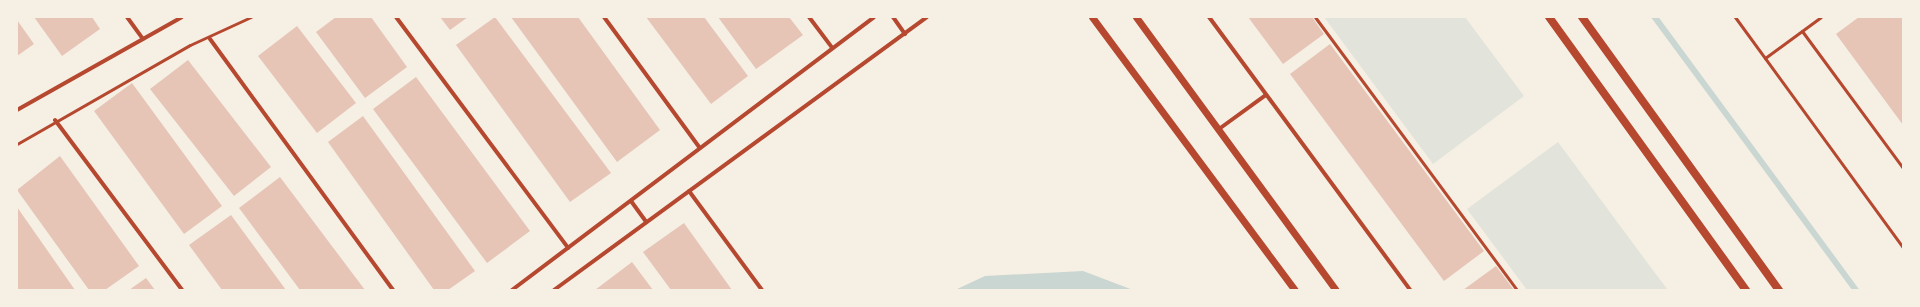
<!DOCTYPE html>
<html>
<head>
<meta charset="utf-8">
<style>
	body { margin:0 }
	#map { position:relative; width:1920px; height:307px; overflow:hidden; background:#f6efe4; font-family:"Roboto Condensed",sans-serif }
	div>[style] { position:absolute }
	.green>* { inset:0; background:#e2e4dc }
	.water>* { inset:0; background:#c9d6d2 }
	.stream>* { height:5.5px; margin:-2.75px; padding:0 2.75px; transform-origin:2.75px; border-radius:2.75px; background:#c9d6d2 }
	.building>* { inset:0; background:#e6c5b7 }
	.service>* { height:3px; margin:-1.5px; padding:0 1.5px; transform-origin:1.5px; border-radius:1.5px; background:#b5482f }
	.minor>* { height:4px; margin:-2px; padding:0 2px; transform-origin:2px; border-radius:2px; background:#b5482f }
	.tertiary>* { height:7px; margin:-3.5px; padding:0 3.5px; transform-origin:3.5px; border-radius:3.5px; background:#b5482f }
	.secondary>* { height:8px; margin:-4px; padding:0 4px; transform-origin:4px; border-radius:4px; background:#b5482f }
	span { translate:-50% -50%; white-space:nowrap; text-align:center; line-height:1.15; -webkit-text-stroke:4px #f6efe4; paint-order:stroke }
	.frame { position:absolute; inset:0; border:18px solid #f6efe4; pointer-events:none }
</style>
</head>
<body>
<div id="map">
	<div class="green">
		<i style="clip-path:polygon(1324px 17px,1465px 17px,1524px 96px,1433px 164px)"></i>
		<i style="clip-path:polygon(1558px 142px,1655px 273px,1668px 290px,1527px 290px,1467px 209px)"></i>
	</div>
	<div class="water">
		<i style="clip-path:polygon(1083px 271px,1133px 290px,955px 290px,985px 276px)"></i>
	</div>
	<div class="stream">
		<i style="left:1655px;top:17px;width:339px;rotate:53.6deg"></i>
	</div>
	<div class="building">
		<i style="clip-path:polygon(34px 17px,92px 17px,100px 29px,62px 56px)"></i>
		<i style="clip-path:polygon(336px 17px,371px 17px,407px 67px,365px 98px,316px 32px)"></i>
		<i style="clip-path:polygon(440px 17px,468px 17px,450px 30px)"></i>
		<i style="clip-path:polygon(495px 17px,611px 173px,570px 202px,456px 45px)"></i>
		<i style="clip-path:polygon(511px 17px,578px 17px,660px 130px,617px 162px)"></i>
		<i style="clip-path:polygon(646px 17px,704px 17px,748px 76px,711px 104px)"></i>
		<i style="clip-path:polygon(718px 17px,789px 17px,803px 35px,756px 69px)"></i>
		<i style="clip-path:polygon(1248px 17px,1312px 17px,1324px 34px,1283px 64px)"></i>
		<i style="clip-path:polygon(1859px 17px,1903px 17px,1903px 125px,1836px 34px)"></i>
		<i style="clip-path:polygon(17px 20px,34px 44px,17px 56px)"></i>
		<i style="clip-path:polygon(297px 26px,356px 103px,317px 133px,258px 56px)"></i>
		<i style="clip-path:polygon(1330px 44px,1484px 251px,1444px 281px,1290px 74px)"></i>
		<i style="clip-path:polygon(188px 60px,271px 167px,234px 196px,150px 89px)"></i>
		<i style="clip-path:polygon(416px 77px,530px 231px,487px 263px,373px 109px)"></i>
		<i style="clip-path:polygon(132px 83px,222px 206px,184px 234px,94px 111px)"></i>
		<i style="clip-path:polygon(363px 116px,475px 271px,448px 290px,434px 290px,328px 142px)"></i>
		<i style="clip-path:polygon(60px 156px,139px 266px,105px 290px,89px 290px,17px 190px)"></i>
		<i style="clip-path:polygon(280px 177px,365px 290px,300px 290px,239px 208px)"></i>
		<i style="clip-path:polygon(17px 207px,75px 290px,17px 290px)"></i>
		<i style="clip-path:polygon(231px 215px,286px 290px,222px 290px,189px 245px)"></i>
		<i style="clip-path:polygon(684px 223px,732px 290px,671px 290px,643px 252px)"></i>
		<i style="clip-path:polygon(632px 262px,653px 290px,595px 290px)"></i>
		<i style="clip-path:polygon(1496px 266px,1514px 290px,1463px 290px)"></i>
		<i style="clip-path:polygon(146px 278px,155px 290px,129px 290px)"></i>
	</div>
	<div class="service">
		<i style="left:1315px;top:17px;width:340px;rotate:53.5deg"></i>
		<i style="left:1735px;top:17px;width:285px;rotate:53.9deg"></i>
		<i style="left:1802px;top:31px;width:170px;rotate:53.6deg"></i>
		<i style="left:1765px;top:58px;width:69px;rotate:-36.2deg"></i>
		<i style="left:17px;top:144px;width:199px;rotate:-29.8deg"></i>
		<i style="left:190px;top:45px;width:67px;rotate:-24.7deg"></i>
	</div>
	<div class="minor">
		<i style="left:127px;top:17px;width:27px;rotate:54deg"></i>
		<i style="left:396px;top:17px;width:288px;rotate:53.3deg"></i>
		<i style="left:604px;top:17px;width:162px;rotate:53.8deg"></i>
		<i style="left:809px;top:17px;width:39px;rotate:53deg"></i>
		<i style="left:893px;top:17px;width:21px;rotate:55deg"></i>
		<i style="left:1209px;top:17px;width:339px;rotate:53.6deg"></i>
		<i style="left:210px;top:39px;width:311px;rotate:53.9deg"></i>
		<i style="left:17px;top:110px;width:189px;rotate:-29.4deg"></i>
		<i style="left:55px;top:120px;width:212px;rotate:53.2deg"></i>
		<i style="left:1219px;top:129px;width:58px;rotate:-35.9deg"></i>
		<i style="left:689px;top:191px;width:123px;rotate:53.6deg"></i>
		<i style="left:631px;top:201px;width:26px;rotate:54deg"></i>
		<i style="left:512px;top:290px;width:453px;rotate:-37deg"></i>
		<i style="left:554px;top:290px;width:462px;rotate:-36.2deg"></i>
	</div>
	<div class="tertiary">
		<i style="left:1092px;top:17px;width:340px;rotate:53.4deg"></i>
		<i style="left:1136px;top:17px;width:338px;rotate:53.8deg"></i>
	</div>
	<div class="secondary">
		<i style="left:1549px;top:17px;width:337px;rotate:54.2deg"></i>
		<i style="left:1582px;top:17px;width:337px;rotate:54.2deg"></i>
	</div>
	<div class="frame"></div>
</div>
</body>
</html>
